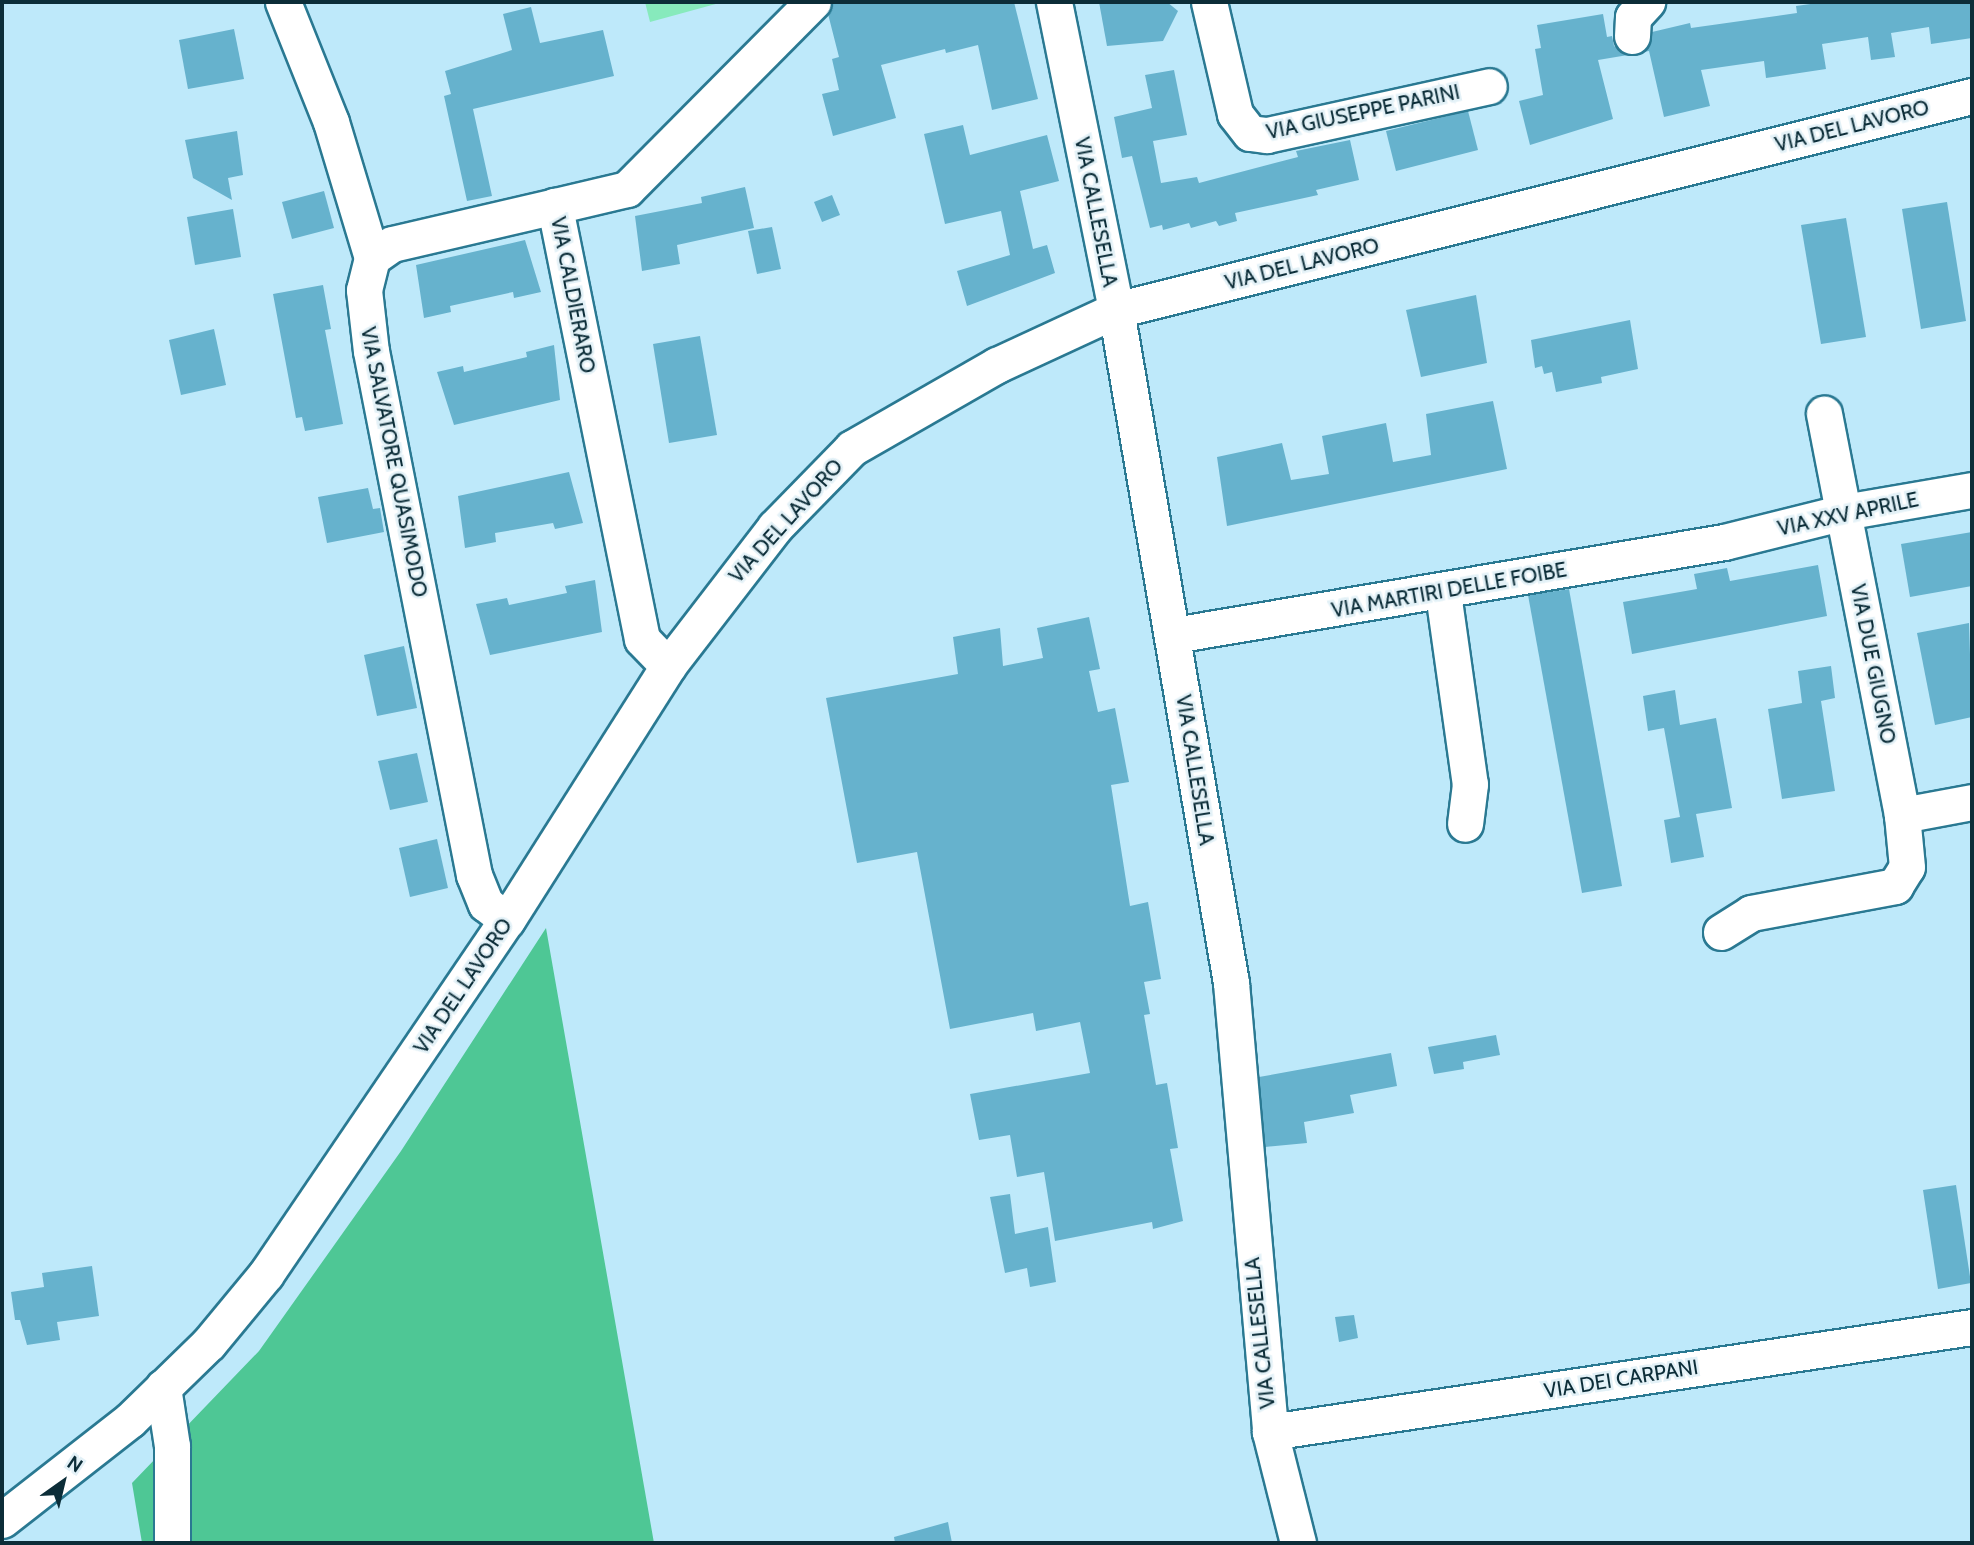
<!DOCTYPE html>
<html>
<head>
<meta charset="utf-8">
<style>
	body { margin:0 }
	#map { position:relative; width:1974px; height:1545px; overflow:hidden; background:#bee9fa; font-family:Cabin,sans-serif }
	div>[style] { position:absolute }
	.green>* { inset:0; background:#87eabc }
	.forest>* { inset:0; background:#4ec795 }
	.building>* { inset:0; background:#66b2cd }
	.roads { filter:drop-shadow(2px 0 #2a7992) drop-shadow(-2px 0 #2a7992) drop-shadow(0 2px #2a7992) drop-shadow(0 -2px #2a7992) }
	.minor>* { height:35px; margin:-17.5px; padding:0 17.5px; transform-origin:17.5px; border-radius:17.5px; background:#fff }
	span { translate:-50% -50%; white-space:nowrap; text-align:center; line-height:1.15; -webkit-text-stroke:5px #e3f1f7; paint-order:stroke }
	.street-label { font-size:21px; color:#0c2d38 }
	.frame { position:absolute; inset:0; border:4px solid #0c2d38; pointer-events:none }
	.north { position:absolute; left:28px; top:1447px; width:70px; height:70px; -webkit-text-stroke:5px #e3f1f7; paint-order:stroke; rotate:34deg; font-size:19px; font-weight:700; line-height:28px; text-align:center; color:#0c2d38 }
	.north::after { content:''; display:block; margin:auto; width:24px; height:32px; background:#0c2d38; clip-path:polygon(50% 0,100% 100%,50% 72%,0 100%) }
</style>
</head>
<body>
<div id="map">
	<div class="green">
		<i style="clip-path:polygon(645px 2px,723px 2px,650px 22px)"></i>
	</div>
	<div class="forest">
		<i style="clip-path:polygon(546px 928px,654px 1543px,142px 1543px,132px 1483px,259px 1351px,401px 1151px)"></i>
	</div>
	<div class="building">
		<i style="clip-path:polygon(833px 2px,1014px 2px,1038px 99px,992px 110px,978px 45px,946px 53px,945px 49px,881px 65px,896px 118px,833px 136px,822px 94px,839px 90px,832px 59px,839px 57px,828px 14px)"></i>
		<i style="clip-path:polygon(1099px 2px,1167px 2px,1178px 11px,1163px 41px,1107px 46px)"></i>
		<i style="clip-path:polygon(1825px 2px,1972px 2px,1972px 38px,1931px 44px,1929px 27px,1891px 33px,1895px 57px,1871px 60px,1868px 37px,1822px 44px,1826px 69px,1766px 78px,1764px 61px,1701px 70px,1710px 106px,1664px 117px,1649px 51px,1643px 52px,1652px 32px,1690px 23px,1691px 28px,1797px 13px,1796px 6px)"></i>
		<i style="clip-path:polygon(531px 7px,540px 43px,603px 30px,614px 76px,473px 109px,492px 196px,467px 201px,444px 96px,451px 94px,445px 71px,512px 50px,503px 14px)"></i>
		<i style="clip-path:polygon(1603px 14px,1607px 37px,1612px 36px,1614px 46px,1628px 55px,1598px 60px,1613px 119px,1530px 145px,1519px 101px,1543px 95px,1535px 49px,1541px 48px,1537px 25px)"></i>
		<i style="clip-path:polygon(234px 29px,244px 79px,188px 89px,179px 40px)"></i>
		<i style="clip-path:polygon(1174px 70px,1187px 135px,1153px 141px,1161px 183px,1197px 177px,1199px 183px,1298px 157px,1296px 151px,1350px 140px,1359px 180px,1316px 190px,1318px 195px,1235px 213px,1237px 221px,1219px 226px,1216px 221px,1191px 228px,1189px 223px,1163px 230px,1162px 225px,1150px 228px,1132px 156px,1122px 158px,1114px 117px,1152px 108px,1145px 75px)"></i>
		<i style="clip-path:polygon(1468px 111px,1478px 150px,1396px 171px,1386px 131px)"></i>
		<i style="clip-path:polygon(963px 125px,970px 155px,1047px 135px,1059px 181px,1020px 191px,1033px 249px,1047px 245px,1055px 273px,967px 306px,957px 271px,1010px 255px,1001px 211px,945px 224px,924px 134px)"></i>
		<i style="clip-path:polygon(237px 131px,243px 175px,228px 178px,232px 200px,193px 178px,185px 140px)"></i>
		<i style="clip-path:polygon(745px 187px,754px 228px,677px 245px,680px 264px,642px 271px,635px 216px,702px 203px,701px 197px)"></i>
		<i style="clip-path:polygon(324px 191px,334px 228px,292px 239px,282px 202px)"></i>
		<i style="clip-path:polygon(832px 195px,840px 215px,822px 222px,814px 202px)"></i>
		<i style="clip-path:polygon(1947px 202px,1966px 321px,1921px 329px,1902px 209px)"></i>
		<i style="clip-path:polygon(233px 209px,241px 257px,195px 265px,187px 217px)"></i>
		<i style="clip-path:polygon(1846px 218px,1866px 337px,1821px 344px,1801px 225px)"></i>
		<i style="clip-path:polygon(772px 227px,781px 269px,757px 274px,748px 231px)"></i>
		<i style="clip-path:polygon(525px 240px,541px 292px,514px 298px,513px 292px,450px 306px,451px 312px,424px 318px,416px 265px)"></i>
		<i style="clip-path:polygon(323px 285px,331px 329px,325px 330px,343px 424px,305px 431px,302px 417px,296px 418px,273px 294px)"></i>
		<i style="clip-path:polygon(1476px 295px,1487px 363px,1421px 377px,1406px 310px)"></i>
		<i style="clip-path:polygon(1630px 320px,1638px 369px,1601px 377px,1602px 383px,1556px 392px,1552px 372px,1544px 374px,1542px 366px,1535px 368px,1531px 340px)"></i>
		<i style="clip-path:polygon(214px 329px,226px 385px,181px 395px,169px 340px)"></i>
		<i style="clip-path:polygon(700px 336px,717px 435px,669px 443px,653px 344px)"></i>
		<i style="clip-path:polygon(554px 345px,560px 400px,454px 425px,437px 372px,463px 366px,464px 372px,527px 357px,526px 352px)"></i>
		<i style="clip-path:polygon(1493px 401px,1507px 469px,1227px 526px,1217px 457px,1282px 443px,1291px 480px,1329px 474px,1322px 436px,1386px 423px,1393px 462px,1431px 455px,1426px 414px)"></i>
		<i style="clip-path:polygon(569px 472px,583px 523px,555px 529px,553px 523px,495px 533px,496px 542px,465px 548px,458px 496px)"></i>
		<i style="clip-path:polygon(368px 488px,373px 509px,380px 508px,384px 532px,327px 543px,318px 497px)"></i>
		<i style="clip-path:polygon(1972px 532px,1972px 586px,1910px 597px,1901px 544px)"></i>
		<i style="clip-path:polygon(1818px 565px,1827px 616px,1632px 654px,1623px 602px,1697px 589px,1694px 574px,1727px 568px,1730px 581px)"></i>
		<i style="clip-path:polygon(595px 580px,602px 632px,490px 655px,476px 604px,507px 598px,509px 605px,567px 593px,565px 586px)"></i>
		<i style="clip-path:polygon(1569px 589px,1622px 886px,1582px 893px,1528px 595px)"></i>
		<i style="clip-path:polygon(1089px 617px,1100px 669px,1089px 671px,1098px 712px,1115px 708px,1129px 782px,1111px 785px,1130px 906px,1148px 902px,1161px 979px,1144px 982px,1150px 1014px,1144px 1015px,1156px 1085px,1167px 1083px,1178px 1148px,1170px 1149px,1183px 1221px,1153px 1229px,1152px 1222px,1055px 1241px,1044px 1172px,1017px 1177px,1010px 1135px,979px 1140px,970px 1094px,1090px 1073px,1080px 1022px,1036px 1031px,1033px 1013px,950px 1029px,917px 852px,857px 863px,826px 698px,958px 674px,953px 637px,1000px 628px,1003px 666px,1043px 658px,1037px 628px)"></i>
		<i style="clip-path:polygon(1969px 623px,1972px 717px,1935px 725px,1917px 633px)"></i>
		<i style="clip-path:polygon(404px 646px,417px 708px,377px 716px,364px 655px)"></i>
		<i style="clip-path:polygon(1831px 666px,1835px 698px,1821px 701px,1835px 791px,1782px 799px,1768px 709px,1802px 703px,1798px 671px)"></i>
		<i style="clip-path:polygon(1675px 690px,1680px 725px,1716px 718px,1732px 808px,1696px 814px,1704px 857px,1671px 863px,1664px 820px,1680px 817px,1664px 728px,1648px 731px,1643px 696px)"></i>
		<i style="clip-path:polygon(417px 753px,428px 802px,390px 810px,378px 761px)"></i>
		<i style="clip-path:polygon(437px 839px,448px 888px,410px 897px,399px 848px)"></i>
		<i style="clip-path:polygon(1496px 1035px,1500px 1055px,1463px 1062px,1464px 1069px,1434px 1074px,1428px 1047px)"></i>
		<i style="clip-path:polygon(1391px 1053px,1397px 1086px,1350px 1095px,1354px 1113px,1304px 1122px,1307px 1143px,1265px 1147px,1259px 1077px)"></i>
		<i style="clip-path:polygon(1956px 1185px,1971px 1283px,1938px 1289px,1923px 1190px)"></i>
		<i style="clip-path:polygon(1010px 1194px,1015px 1234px,1048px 1227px,1056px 1282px,1030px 1287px,1027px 1268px,1005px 1273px,990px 1197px)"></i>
		<i style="clip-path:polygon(92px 1266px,99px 1316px,57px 1322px,60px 1340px,27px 1345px,20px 1320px,15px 1320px,11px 1292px,44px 1287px,42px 1273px)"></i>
		<i style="clip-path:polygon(1354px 1315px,1358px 1338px,1339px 1342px,1335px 1317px)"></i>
		<i style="clip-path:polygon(948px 1522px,952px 1543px,895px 1543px,894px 1537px)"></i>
	</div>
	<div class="roads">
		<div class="minor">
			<i style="left:283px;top:2px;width:129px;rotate:68.2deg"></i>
			<i style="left:331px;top:122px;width:142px;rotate:73.2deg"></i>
			<i style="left:372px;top:258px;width:33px;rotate:104deg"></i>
			<i style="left:364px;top:290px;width:61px;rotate:83.5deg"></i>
			<i style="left:371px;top:351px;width:534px;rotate:78.88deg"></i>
			<i style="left:474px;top:875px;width:31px;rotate:68deg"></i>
			<i style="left:486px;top:904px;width:26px;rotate:37deg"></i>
			<i style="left:1054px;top:2px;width:314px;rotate:78.6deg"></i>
			<i style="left:1116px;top:310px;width:683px;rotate:80.3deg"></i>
			<i style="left:1231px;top:983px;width:451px;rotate:85deg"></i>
			<i style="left:1270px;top:1432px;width:114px;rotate:75.8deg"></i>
			<i style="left:1209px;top:2px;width:115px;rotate:76.9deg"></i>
			<i style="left:1235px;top:114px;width:24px;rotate:52deg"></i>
			<i style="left:1250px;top:133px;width:17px;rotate:7deg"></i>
			<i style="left:1267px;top:135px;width:227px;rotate:-12.4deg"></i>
			<i style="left:1632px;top:36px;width:19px;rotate:-87deg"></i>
			<i style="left:1633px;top:17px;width:21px;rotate:-47deg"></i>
			<i style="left:372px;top:258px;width:24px;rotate:-35deg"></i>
			<i style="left:392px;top:244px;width:167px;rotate:-13.1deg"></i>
			<i style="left:1443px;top:593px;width:193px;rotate:82deg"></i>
			<i style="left:1470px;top:784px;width:40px;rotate:97.1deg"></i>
			<i style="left:1174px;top:635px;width:558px;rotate:-9.6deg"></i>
			<i style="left:1724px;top:542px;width:124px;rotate:-14deg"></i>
			<i style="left:1844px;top:512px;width:130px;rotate:-9.8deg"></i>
			<i style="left:668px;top:666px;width:37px;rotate:-134deg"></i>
			<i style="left:642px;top:639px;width:442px;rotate:-101.4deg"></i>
			<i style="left:555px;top:206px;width:74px;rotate:-13.3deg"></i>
			<i style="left:627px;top:189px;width:264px;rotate:-45.2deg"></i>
			<i style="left:1902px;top:815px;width:71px;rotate:-10.5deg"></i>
			<i style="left:1721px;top:932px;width:36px;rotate:-32deg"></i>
			<i style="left:1751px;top:913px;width:147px;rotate:-10.6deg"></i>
			<i style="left:1895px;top:886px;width:22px;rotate:-58deg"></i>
			<i style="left:1907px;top:867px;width:52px;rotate:-95.5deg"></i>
			<i style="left:1902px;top:815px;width:409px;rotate:-101deg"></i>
			<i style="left:163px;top:1387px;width:60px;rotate:81.3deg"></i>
			<i style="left:172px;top:1446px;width:97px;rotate:90deg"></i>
			<i style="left:1270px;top:1432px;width:710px;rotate:-8.51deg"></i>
			<i style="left:2px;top:1520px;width:162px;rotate:-38deg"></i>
			<i style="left:130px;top:1420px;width:110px;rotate:-44.3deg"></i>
			<i style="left:209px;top:1343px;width:89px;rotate:-50.4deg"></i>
			<i style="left:266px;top:1274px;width:428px;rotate:-55.8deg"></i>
			<i style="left:507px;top:920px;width:301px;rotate:-57.6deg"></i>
			<i style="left:668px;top:666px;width:175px;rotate:-52.4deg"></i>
			<i style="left:775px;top:527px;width:110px;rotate:-45.7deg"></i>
			<i style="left:852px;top:448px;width:167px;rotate:-29.8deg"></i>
			<i style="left:997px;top:365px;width:131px;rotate:-24.8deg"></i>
			<i style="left:1116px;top:310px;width:882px;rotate:-14.04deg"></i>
		</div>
	</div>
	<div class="street-label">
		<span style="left:1363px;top:112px;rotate:-12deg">VIA GIUSEPPE PARINI</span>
		<span style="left:1852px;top:126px;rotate:-14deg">VIA DEL LAVORO</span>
		<span style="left:1096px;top:212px;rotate:79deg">VIA CALLESELLA</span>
		<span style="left:1302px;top:264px;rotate:-14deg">VIA DEL LAVORO</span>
		<span style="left:573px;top:295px;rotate:79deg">VIA CALDIERARO</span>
		<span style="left:394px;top:462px;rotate:79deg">VIA SALVATORE QUASIMODO</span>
		<span style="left:1848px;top:514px;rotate:-12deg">VIA XXV APRILE</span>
		<span style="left:786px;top:521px;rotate:-48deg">VIA DEL LAVORO</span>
		<span style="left:1449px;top:590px;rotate:-10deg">VIA MARTIRI DELLE FOIBE</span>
		<span style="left:1873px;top:664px;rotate:79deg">VIA DUE GIUGNO</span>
		<span style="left:1195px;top:770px;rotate:81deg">VIA CALLESELLA</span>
		<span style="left:463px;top:986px;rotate:-56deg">VIA DEL LAVORO</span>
		<span style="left:1260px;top:1333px;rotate:-96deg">VIA CALLESELLA</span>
		<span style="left:1621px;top:1379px;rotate:-9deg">VIA DEI CARPANI</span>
	</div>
	<div class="frame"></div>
	<div class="north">N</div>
</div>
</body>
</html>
